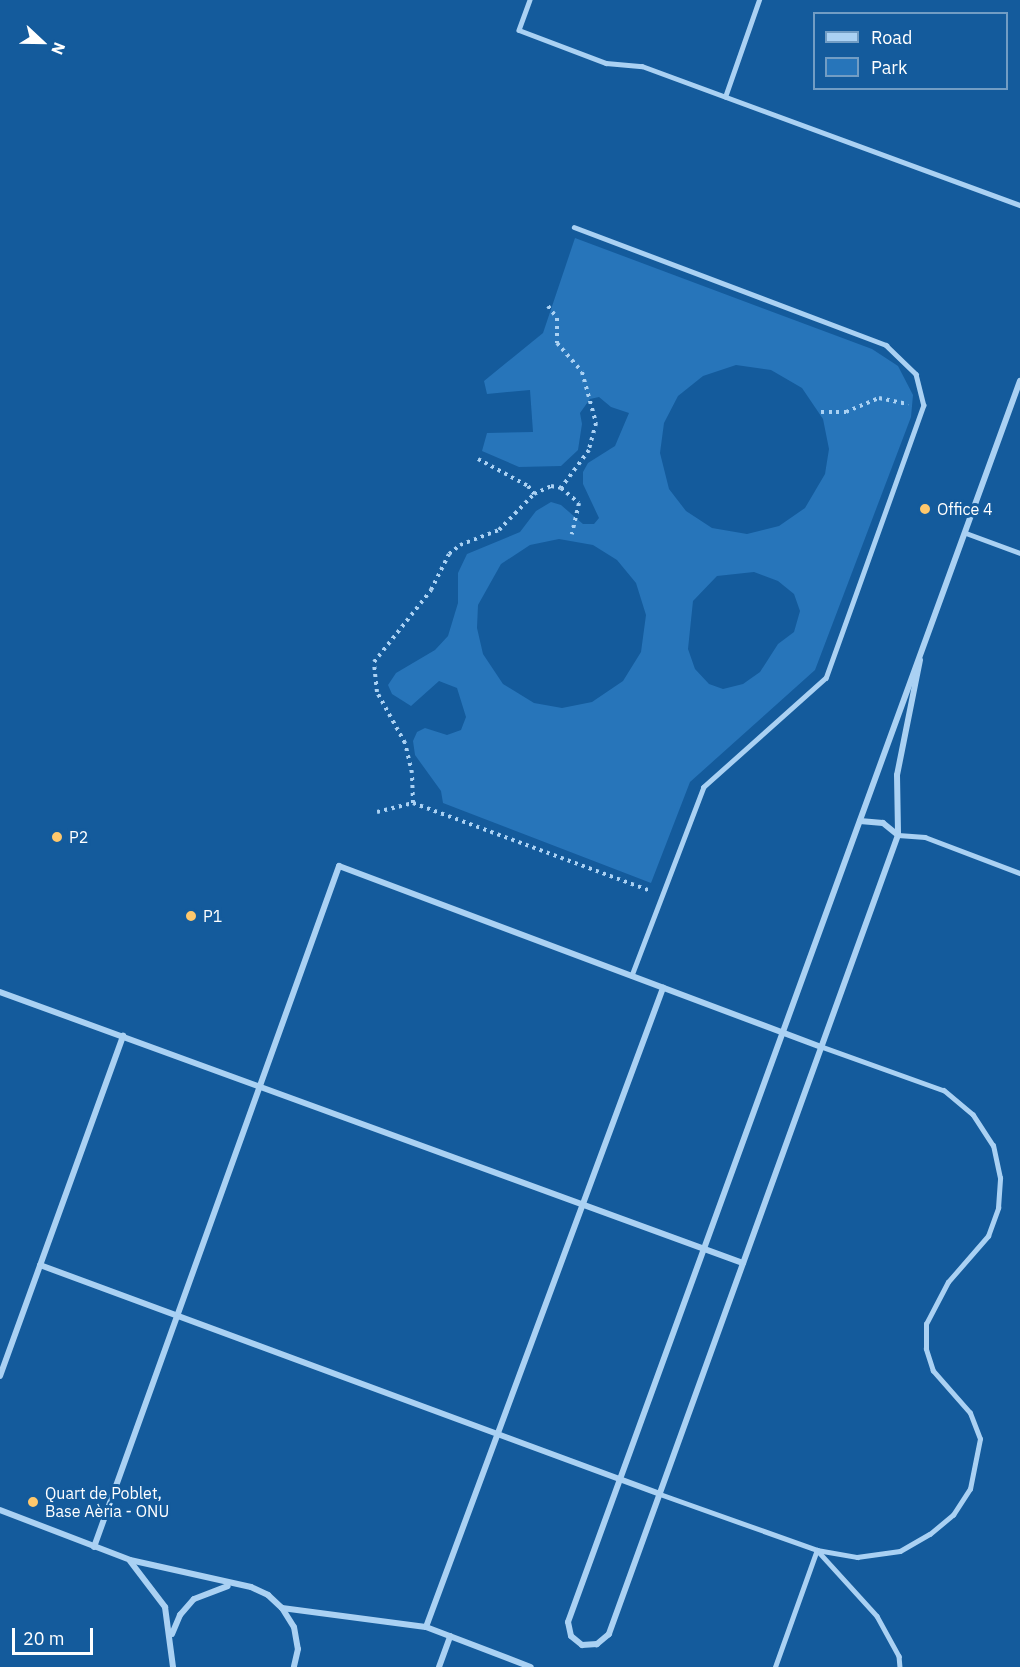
<!DOCTYPE html>
<html>
<head>
<meta charset="utf-8">
<style>
	body { margin:0 }
	#map { position:relative; width:1020px; height:1667px; overflow:hidden; background:#145b9c; font-family:"IBM Plex Sans",sans-serif }
	div>[style] { position:absolute }
	.green>* { inset:0; background:#2775ba }
	.path>* { height:4px; margin-top:-2px; transform-origin:0; background:repeating-linear-gradient(90deg,#aad1f3 0 3px,transparent 0 7.5px) }
	.service>* { height:4.5px; margin:-2.25px; padding:0 2.25px; transform-origin:2.25px; border-radius:2.25px; background:#aad1f3 }
	.minor>* { height:6px; margin:-3px; padding:0 3px; transform-origin:3px; border-radius:3px; background:#aad1f3 }
	.dots>* { width:16px; height:16px; translate:-50% -50%; box-sizing:border-box; border:3px solid #145b9c; border-radius:50% }
	span { translate:-50% -50%; white-space:nowrap; text-align:center; line-height:1.15; -webkit-text-stroke:6px #145b9c; paint-order:stroke }
	.poi-label { font-size:16px; color:#fff }
	.left { translate:0 -50%; text-align:left }
	.legend { position:absolute; left:813px; top:12px; width:195px; height:78px; box-sizing:border-box; background:#145b9c; border:2px solid #729dc4; margin:0; padding:8px 10px; list-style:none; font-size:18px; color:#fff }
	.legend li { display:flex; align-items:center; gap:12px; height:30px }
	.legend b { width:30px; border:2px solid #729dc4 }
	.north { position:absolute; left:12px; top:12px; width:60px; height:60px; -webkit-text-stroke:4px #145b9c; paint-order:stroke; rotate:112deg; font-size:16px; font-weight:700; line-height:24px; text-align:center; color:#fff }
	.north::after { content:''; display:block; margin:auto; width:21px; height:27px; background:#fff; clip-path:polygon(50% 0,100% 100%,50% 72%,0 100%) }
	.scale { position:absolute; left:12px; top:1628px; width:81px; height:27px; box-sizing:border-box; border:3px solid #fff; border-top:0; padding-left:8px; font-size:18px; line-height:21px; white-space:nowrap; color:#fff; -webkit-text-stroke:4px #145b9c; paint-order:stroke }
</style>
</head>
<body>
<div id="map">
	<div class="green">
		<i style="clip-path:polygon(evenodd,575px 238px,872px 349px,898px 366px,913px 395px,911px 417px,815px 670px,690px 782px,651px 883px,443px 803px,441px 791px,415px 755px,413px 741px,417px 732px,425px 728px,447px 735px,461px 730px,466px 717px,457px 688px,439px 681px,411px 706px,392px 694px,388px 685px,396px 673px,435px 650px,448px 636px,458px 603px,458px 573px,467px 554px,520px 532px,536px 511px,551px 502px,561px 505px,583px 524px,594px 524px,599px 518px,583px 484px,583px 472px,588px 463px,615px 446px,629px 413px,611px 407px,599px 397px,590px 399px,580px 413px,582px 424px,578px 450px,561px 466px,519px 467px,482px 451px,487px 433px,533px 432px,530px 390px,487px 394px,484px 381px,543px 333px,575px 238px,736px 365px,771px 370px,802px 388px,823px 419px,829px 449px,825px 474px,805px 508px,779px 526px,747px 534px,712px 528px,686px 511px,669px 489px,660px 453px,664px 423px,678px 396px,703px 376px,736px 365px,575px 238px,559px 539px,593px 545px,617px 560px,636px 583px,646px 615px,641px 652px,623px 681px,592px 702px,562px 708px,534px 703px,503px 684px,483px 654px,477px 628px,478px 605px,501px 564px,530px 545px,559px 539px,575px 238px,754px 572px,778px 581px,794px 594px,800px 611px,794px 632px,778px 644px,760px 672px,743px 684px,723px 689px,709px 684px,695px 669px,688px 649px,693px 601px,717px 576px,754px 572px)"></i>
	</div>
	<div class="path">
		<i style="left:548px;top:306px;width:15px;rotate:53deg"></i>
		<i style="left:557px;top:318px;width:25px;rotate:90deg"></i>
		<i style="left:557px;top:343px;width:38px;rotate:49deg"></i>
		<i style="left:582px;top:372px;width:53px;rotate:74.6deg"></i>
		<i style="left:596px;top:423px;width:28px;rotate:105deg"></i>
		<i style="left:589px;top:450px;width:47px;rotate:126.4deg"></i>
		<i style="left:821px;top:412px;width:25px"></i>
		<i style="left:846px;top:412px;width:36px;rotate:-23deg"></i>
		<i style="left:879px;top:398px;width:30px;rotate:12deg"></i>
		<i style="left:478px;top:459px;width:57px;rotate:28.4deg"></i>
		<i style="left:528px;top:486px;width:10px;rotate:53deg"></i>
		<i style="left:413px;top:803px;width:30px;rotate:-92deg"></i>
		<i style="left:412px;top:773px;width:31px;rotate:-103deg"></i>
		<i style="left:405px;top:743px;width:58px;rotate:-118.8deg"></i>
		<i style="left:377px;top:692px;width:30px;rotate:-96deg"></i>
		<i style="left:374px;top:662px;width:92px;rotate:-51.6deg"></i>
		<i style="left:431px;top:590px;width:40px;rotate:-63.4deg"></i>
		<i style="left:449px;top:554px;width:14px;rotate:-39deg"></i>
		<i style="left:460px;top:545px;width:42px;rotate:-21deg"></i>
		<i style="left:499px;top:530px;width:50px;rotate:-45.8deg"></i>
		<i style="left:534px;top:494px;width:19px;rotate:-25deg"></i>
		<i style="left:551px;top:486px;width:10px;rotate:11deg"></i>
		<i style="left:561px;top:488px;width:23px;rotate:40deg"></i>
		<i style="left:579px;top:503px;width:32px;rotate:103deg"></i>
		<i style="left:377px;top:812px;width:37px;rotate:-14deg"></i>
		<i style="left:413px;top:803px;width:251px;rotate:20.3deg"></i>
	</div>
	<div class="service">
		<i style="left:530px;top:0;width:32px;rotate:110deg"></i>
		<i style="left:519px;top:30px;width:93px;rotate:20.8deg"></i>
		<i style="left:606px;top:63px;width:36px;rotate:5deg"></i>
		<i style="left:642px;top:66px;width:403px;rotate:20.2deg"></i>
		<i style="left:725px;top:97px;width:103px;rotate:-70.7deg"></i>
		<i style="left:574px;top:227px;width:334px;rotate:20.7deg"></i>
		<i style="left:886px;top:345px;width:42px;rotate:44deg"></i>
		<i style="left:916px;top:374px;width:32px;rotate:76deg"></i>
		<i style="left:924px;top:405px;width:290px;rotate:109.7deg"></i>
		<i style="left:826px;top:678px;width:164px;rotate:138.2deg"></i>
		<i style="left:704px;top:787px;width:202px;rotate:110.9deg"></i>
		<i style="left:966px;top:533px;width:58px;rotate:20.3deg"></i>
		<i style="left:898px;top:835px;width:27px;rotate:4deg"></i>
		<i style="left:925px;top:837px;width:102px;rotate:20.8deg"></i>
		<i style="left:660px;top:1494px;width:167px;rotate:19.6deg"></i>
		<i style="left:817px;top:1550px;width:41px;rotate:9.9deg"></i>
		<i style="left:857px;top:1557px;width:43px;rotate:-7.9deg"></i>
		<i style="left:900px;top:1551px;width:34px;rotate:-30deg"></i>
		<i style="left:930px;top:1534px;width:30px;rotate:-40deg"></i>
		<i style="left:953px;top:1515px;width:31px;rotate:-57deg"></i>
		<i style="left:970px;top:1489px;width:51px;rotate:-78.7deg"></i>
		<i style="left:980px;top:1439px;width:28px;rotate:-111deg"></i>
		<i style="left:970px;top:1413px;width:56px;rotate:-131.4deg"></i>
		<i style="left:933px;top:1371px;width:23px;rotate:-108deg"></i>
		<i style="left:926px;top:1349px;width:25px;rotate:-90deg"></i>
		<i style="left:926px;top:1324px;width:47px;rotate:-62.4deg"></i>
		<i style="left:948px;top:1282px;width:61px;rotate:-49deg"></i>
		<i style="left:988px;top:1236px;width:30px;rotate:-70deg"></i>
		<i style="left:998px;top:1208px;width:30px;rotate:-86deg"></i>
		<i style="left:1000px;top:1178px;width:33px;rotate:-102deg"></i>
		<i style="left:993px;top:1146px;width:37px;rotate:-123deg"></i>
		<i style="left:973px;top:1115px;width:38px;rotate:-140deg"></i>
		<i style="left:944px;top:1091px;width:131px;rotate:-160.3deg"></i>
		<i style="left:775px;top:1667px;width:124px;rotate:-70.3deg"></i>
		<i style="left:817px;top:1550px;width:89px;rotate:47.7deg"></i>
		<i style="left:877px;top:1616px;width:46px;rotate:61.2deg"></i>
		<i style="left:899px;top:1656px;width:11px;rotate:85deg"></i>
	</div>
	<div class="minor">
		<i style="left:920px;top:660px;width:117px;rotate:101.3deg"></i>
		<i style="left:897px;top:775px;width:60px;rotate:89deg"></i>
		<i style="left:898px;top:835px;width:850px;rotate:109.89deg"></i>
		<i style="left:609px;top:1634px;width:16px;rotate:140deg"></i>
		<i style="left:597px;top:1644px;width:15px;rotate:176deg"></i>
		<i style="left:582px;top:1645px;width:14px;rotate:-141deg"></i>
		<i style="left:571px;top:1636px;width:14px;rotate:-102deg"></i>
		<i style="left:568px;top:1622px;width:1321px;rotate:-69.99deg"></i>
		<i style="left:860px;top:821px;width:23px;rotate:5deg"></i>
		<i style="left:883px;top:823px;width:19px;rotate:39deg"></i>
		<i style="left:0;top:992px;width:791px;rotate:20.04deg"></i>
		<i style="left:40px;top:1265px;width:661px;rotate:20.27deg"></i>
		<i style="left:0;top:1376px;width:362px;rotate:-70.1deg"></i>
		<i style="left:0;top:1510px;width:139px;rotate:21deg"></i>
		<i style="left:130px;top:1560px;width:124px;rotate:12.6deg"></i>
		<i style="left:251px;top:1587px;width:19px;rotate:25deg"></i>
		<i style="left:268px;top:1595px;width:19px;rotate:43deg"></i>
		<i style="left:282px;top:1608px;width:22px;rotate:58deg"></i>
		<i style="left:294px;top:1627px;width:22px;rotate:80deg"></i>
		<i style="left:298px;top:1649px;width:18px;rotate:103deg"></i>
		<i style="left:94px;top:1547px;width:724px;rotate:-70.21deg"></i>
		<i style="left:339px;top:866px;width:515px;rotate:20.58deg"></i>
		<i style="left:130px;top:1561px;width:58px;rotate:52.7deg"></i>
		<i style="left:165px;top:1607px;width:61px;rotate:82.4deg"></i>
		<i style="left:282px;top:1608px;width:145px;rotate:7.5deg"></i>
		<i style="left:426px;top:1627px;width:112px;rotate:20.9deg"></i>
		<i style="left:426px;top:1627px;width:682px;rotate:-69.65deg"></i>
		<i style="left:172px;top:1634px;width:21px;rotate:-67deg"></i>
		<i style="left:180px;top:1615px;width:21px;rotate:-49deg"></i>
		<i style="left:194px;top:1599px;width:36px;rotate:-21deg"></i>
		<i style="left:439px;top:1667px;width:33px;rotate:-70deg"></i>
	</div>
	<div class="dots">
		<i style="left:925px;top:509px;background:#ffc86c"></i>
		<i style="left:57px;top:837px;background:#ffc86c"></i>
		<i style="left:191px;top:916px;background:#ffc86c"></i>
		<i style="left:33px;top:1502px;background:#ffc86c"></i>
	</div>
	<div class="poi-label">
		<span class="left" style="left:937px;top:509px">Office 4</span>
		<span class="left" style="left:69px;top:837px">P2</span>
		<span class="left" style="left:203px;top:916px">P1</span>
		<span class="left" style="left:45px;top:1502px">Quart de Poblet,<br>Base Aèria - ONU</span>
	</div>
	<ul class="legend">
	<li><b style="height:8px;background:#aad1f3"></b>Road</li>
	<li><b style="height:16px;background:#2775ba"></b>Park</li>
	</ul>
	<div class="north">N</div>
	<div class="scale">20 m</div>
</div>
</body>
</html>
